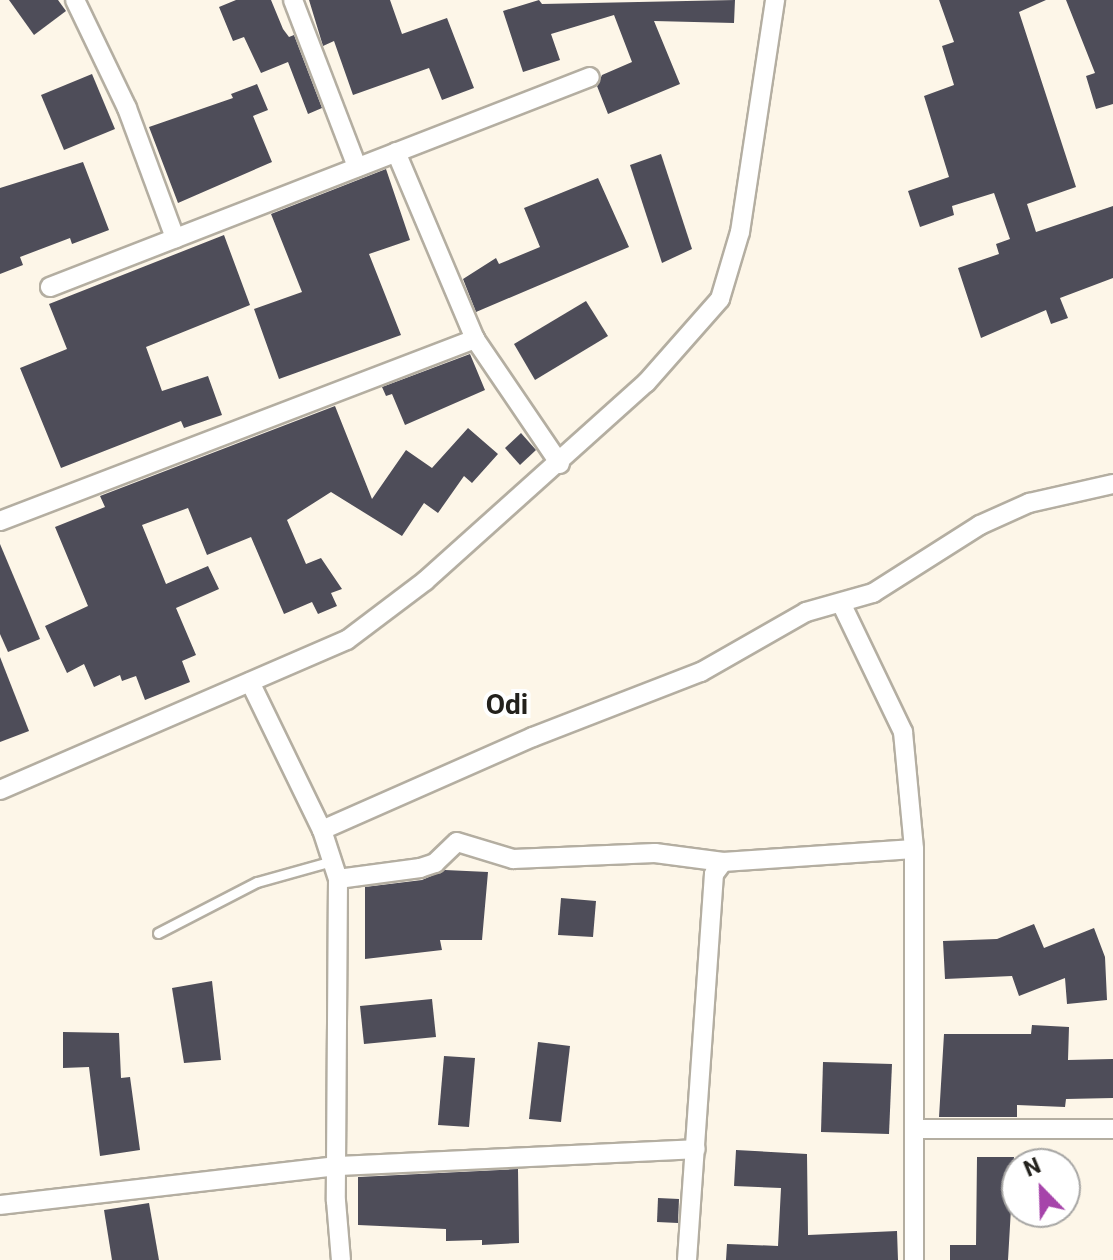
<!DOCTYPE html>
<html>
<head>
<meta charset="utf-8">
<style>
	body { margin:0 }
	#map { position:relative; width:1113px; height:1260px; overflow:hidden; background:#fdf6e8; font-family:Roboto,sans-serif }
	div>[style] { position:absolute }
	.building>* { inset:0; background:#4e4d59 }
	.roads { filter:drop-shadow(2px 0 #b4aea1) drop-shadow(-2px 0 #b4aea1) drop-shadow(0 2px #b4aea1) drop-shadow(0 -2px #b4aea1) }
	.service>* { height:9px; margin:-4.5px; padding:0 4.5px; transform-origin:4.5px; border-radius:4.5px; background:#fff }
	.minor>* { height:18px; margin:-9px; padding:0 9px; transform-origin:9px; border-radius:9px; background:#fff }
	span { translate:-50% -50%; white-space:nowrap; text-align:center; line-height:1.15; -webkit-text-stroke:8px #fff; paint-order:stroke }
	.quarter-label { font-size:28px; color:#23211c; font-weight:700 }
	.north { position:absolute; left:1001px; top:1148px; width:80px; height:80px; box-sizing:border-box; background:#fff; border:2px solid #a7a6a4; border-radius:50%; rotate:337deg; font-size:22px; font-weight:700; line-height:32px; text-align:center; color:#23211c }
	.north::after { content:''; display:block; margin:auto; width:28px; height:36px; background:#a644aa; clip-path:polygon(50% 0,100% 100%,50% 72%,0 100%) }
</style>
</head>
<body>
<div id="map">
	<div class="building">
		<i style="clip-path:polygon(9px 0,58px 0,66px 11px,34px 35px)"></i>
		<i style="clip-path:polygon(236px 0,271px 0,283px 29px,289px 37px,294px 35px,322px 108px,308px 114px,288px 62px,261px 73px,244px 37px,233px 41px,219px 7px)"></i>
		<i style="clip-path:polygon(309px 0,390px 0,402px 34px,447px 18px,474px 88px,442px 100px,429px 68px,353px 95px,334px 41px,323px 46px)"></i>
		<i style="clip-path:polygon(539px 0,542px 4px,735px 0,734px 23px,654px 21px,680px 84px,608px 114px,597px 86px,602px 75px,632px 62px,614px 15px,551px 34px,560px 60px,523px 72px,503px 11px)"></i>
		<i style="clip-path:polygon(939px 0,1046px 0,1019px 12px,1076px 187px,1027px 204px,1036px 232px,1113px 206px,1113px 278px,1060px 298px,1068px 318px,1051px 324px,1046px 310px,981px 338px,958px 268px,999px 254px,996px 244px,1010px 239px,994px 193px,952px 206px,954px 215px,920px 227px,908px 191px,949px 177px,924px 96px,954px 85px,942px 46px,954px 42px)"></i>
		<i style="clip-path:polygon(1066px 0,1113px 0,1113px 104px,1096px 109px,1086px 76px,1095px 73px)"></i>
		<i style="clip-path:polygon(92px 74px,115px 129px,64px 150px,41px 95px)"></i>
		<i style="clip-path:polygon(257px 84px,268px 110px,253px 116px,272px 162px,178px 203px,149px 127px,233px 98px,231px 94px)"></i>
		<i style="clip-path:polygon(661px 154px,692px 249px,662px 263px,630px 165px)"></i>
		<i style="clip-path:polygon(83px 162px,109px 230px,72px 244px,70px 238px,20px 257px,23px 265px,0 274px,0 188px)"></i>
		<i style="clip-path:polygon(386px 169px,410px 240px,369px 254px,401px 335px,279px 379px,254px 309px,302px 292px,271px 214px)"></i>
		<i style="clip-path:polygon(598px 178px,629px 247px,476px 312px,463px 279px,496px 258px,499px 264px,540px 247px,524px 208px)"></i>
		<i style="clip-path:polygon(224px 235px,250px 305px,146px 347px,162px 391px,208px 376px,222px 415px,184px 428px,181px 421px,61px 468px,20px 368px,67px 349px,49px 304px)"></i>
		<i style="clip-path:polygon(586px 301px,608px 336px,535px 380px,514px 344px)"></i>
		<i style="clip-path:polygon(470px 354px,485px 390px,405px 425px,392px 394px,386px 396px,382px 387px)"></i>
		<i style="clip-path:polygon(335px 406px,372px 499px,406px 450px,432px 468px,468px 428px,498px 454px,472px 483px,464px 476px,438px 513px,424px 503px,402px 536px,331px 492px,287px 520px,306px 564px,321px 558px,342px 589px,331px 593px,337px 606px,318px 614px,312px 602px,284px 614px,251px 537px,207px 555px,188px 508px,142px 525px,166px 584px,208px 566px,219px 589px,176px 608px,196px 655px,182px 661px,190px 682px,145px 700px,136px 676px,122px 681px,120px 675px,94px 687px,84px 664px,67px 673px,45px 626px,88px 606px,55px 527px,105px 507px,100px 496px)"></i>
		<i style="clip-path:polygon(521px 433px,536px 450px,520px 465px,505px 448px)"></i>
		<i style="clip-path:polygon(0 544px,40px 639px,8px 652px,0 634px)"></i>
		<i style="clip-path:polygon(0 657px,29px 731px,0 742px)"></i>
		<i style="clip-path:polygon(445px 870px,488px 872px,482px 940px,440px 940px,442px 950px,365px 959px,365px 887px,422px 880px)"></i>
		<i style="clip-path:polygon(561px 898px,596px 901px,593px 937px,558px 935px)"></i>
		<i style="clip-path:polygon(1034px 924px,1044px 948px,1094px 928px,1105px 957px,1107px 1000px,1067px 1004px,1065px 978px,1019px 996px,1012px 976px,945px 979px,943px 941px,997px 939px)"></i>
		<i style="clip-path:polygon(212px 981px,221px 1060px,184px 1063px,172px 988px)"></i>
		<i style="clip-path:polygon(432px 999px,436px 1037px,364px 1044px,360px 1006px)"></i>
		<i style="clip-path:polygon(1032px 1025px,1069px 1027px,1068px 1060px,1113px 1059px,1113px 1098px,1066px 1099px,1065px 1107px,1017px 1105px,1017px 1117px,939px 1117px,944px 1034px,1031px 1034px)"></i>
		<i style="clip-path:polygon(63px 1032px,119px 1033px,121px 1078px,130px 1077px,140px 1150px,100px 1156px,89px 1067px,63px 1068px)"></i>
		<i style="clip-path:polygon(538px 1042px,570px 1046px,561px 1122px,529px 1119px)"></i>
		<i style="clip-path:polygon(444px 1056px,475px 1058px,469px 1127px,438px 1125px)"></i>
		<i style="clip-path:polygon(823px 1062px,892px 1064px,889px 1134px,821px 1132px)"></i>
		<i style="clip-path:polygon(736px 1150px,807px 1154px,808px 1235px,897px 1231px,898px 1260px,726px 1260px,727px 1244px,778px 1246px,781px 1188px,734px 1186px)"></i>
		<i style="clip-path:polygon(977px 1157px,1014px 1157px,1008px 1260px,950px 1260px,950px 1245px,976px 1245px)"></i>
		<i style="clip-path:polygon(518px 1169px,519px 1243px,482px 1245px,482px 1240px,446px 1241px,446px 1229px,358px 1225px,358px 1177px)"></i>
		<i style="clip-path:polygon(658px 1198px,679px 1199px,678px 1223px,657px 1222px)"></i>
		<i style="clip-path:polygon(149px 1203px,159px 1260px,112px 1260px,104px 1210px)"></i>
	</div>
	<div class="roads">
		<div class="service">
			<i style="left:158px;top:933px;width:111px;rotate:-27.3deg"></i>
			<i style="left:257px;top:882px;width:78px;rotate:-15.6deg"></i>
		</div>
		<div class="minor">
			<i style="left:75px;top:0;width:120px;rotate:64.3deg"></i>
			<i style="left:127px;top:108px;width:139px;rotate:69.7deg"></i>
			<i style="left:293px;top:0;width:179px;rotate:69deg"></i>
			<i style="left:396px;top:152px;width:203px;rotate:67.1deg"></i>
			<i style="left:475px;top:339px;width:151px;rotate:55.8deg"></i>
			<i style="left:50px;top:287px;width:579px;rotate:-21.25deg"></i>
			<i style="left:0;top:521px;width:509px;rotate:-20.96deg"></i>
			<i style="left:842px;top:605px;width:141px;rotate:64.3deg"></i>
			<i style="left:903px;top:732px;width:118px;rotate:84.6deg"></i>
			<i style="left:914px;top:849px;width:411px;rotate:90deg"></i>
			<i style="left:250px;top:682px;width:165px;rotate:64.1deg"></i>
			<i style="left:322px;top:830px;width:52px;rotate:71.9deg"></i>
			<i style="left:338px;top:879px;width:322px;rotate:90.4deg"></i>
			<i style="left:336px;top:1201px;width:59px;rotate:85.2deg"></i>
			<i style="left:0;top:790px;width:378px;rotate:-23.4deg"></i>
			<i style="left:347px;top:640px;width:98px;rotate:-37.1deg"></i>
			<i style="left:425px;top:581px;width:297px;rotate:-41.9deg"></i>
			<i style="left:646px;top:383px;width:112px;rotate:-48.6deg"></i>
			<i style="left:720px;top:299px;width:70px;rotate:-73.4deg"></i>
			<i style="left:740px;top:232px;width:235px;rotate:-81.4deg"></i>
			<i style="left:322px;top:830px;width:231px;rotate:-23.8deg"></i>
			<i style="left:533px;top:737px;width:180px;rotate:-21.2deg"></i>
			<i style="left:701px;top:672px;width:121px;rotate:-29.7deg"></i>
			<i style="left:806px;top:612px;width:70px;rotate:-15.8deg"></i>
			<i style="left:873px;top:593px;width:127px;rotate:-32.4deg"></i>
			<i style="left:980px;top:525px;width:54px;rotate:-24.2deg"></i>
			<i style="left:1029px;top:503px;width:86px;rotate:-12.7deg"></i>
			<i style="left:338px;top:879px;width:83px;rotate:-7.6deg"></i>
			<i style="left:420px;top:868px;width:16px;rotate:-18deg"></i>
			<i style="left:435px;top:863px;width:30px;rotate:-44deg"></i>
			<i style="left:457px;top:842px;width:59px;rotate:16.9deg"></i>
			<i style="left:513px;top:859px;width:142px;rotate:-2.4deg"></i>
			<i style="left:655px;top:853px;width:69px;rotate:7.5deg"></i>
			<i style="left:723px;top:862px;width:191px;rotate:-3.9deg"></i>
			<i style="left:914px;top:1129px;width:199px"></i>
			<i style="left:0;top:1205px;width:339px;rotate:-6.6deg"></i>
			<i style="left:337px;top:1166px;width:359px;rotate:-2.7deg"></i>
			<i style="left:687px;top:1260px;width:387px;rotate:-86deg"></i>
			<i style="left:714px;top:874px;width:15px;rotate:-53deg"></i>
		</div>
	</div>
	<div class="quarter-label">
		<span style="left:507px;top:705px">Odi</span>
	</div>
	<div class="north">N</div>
</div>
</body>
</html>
